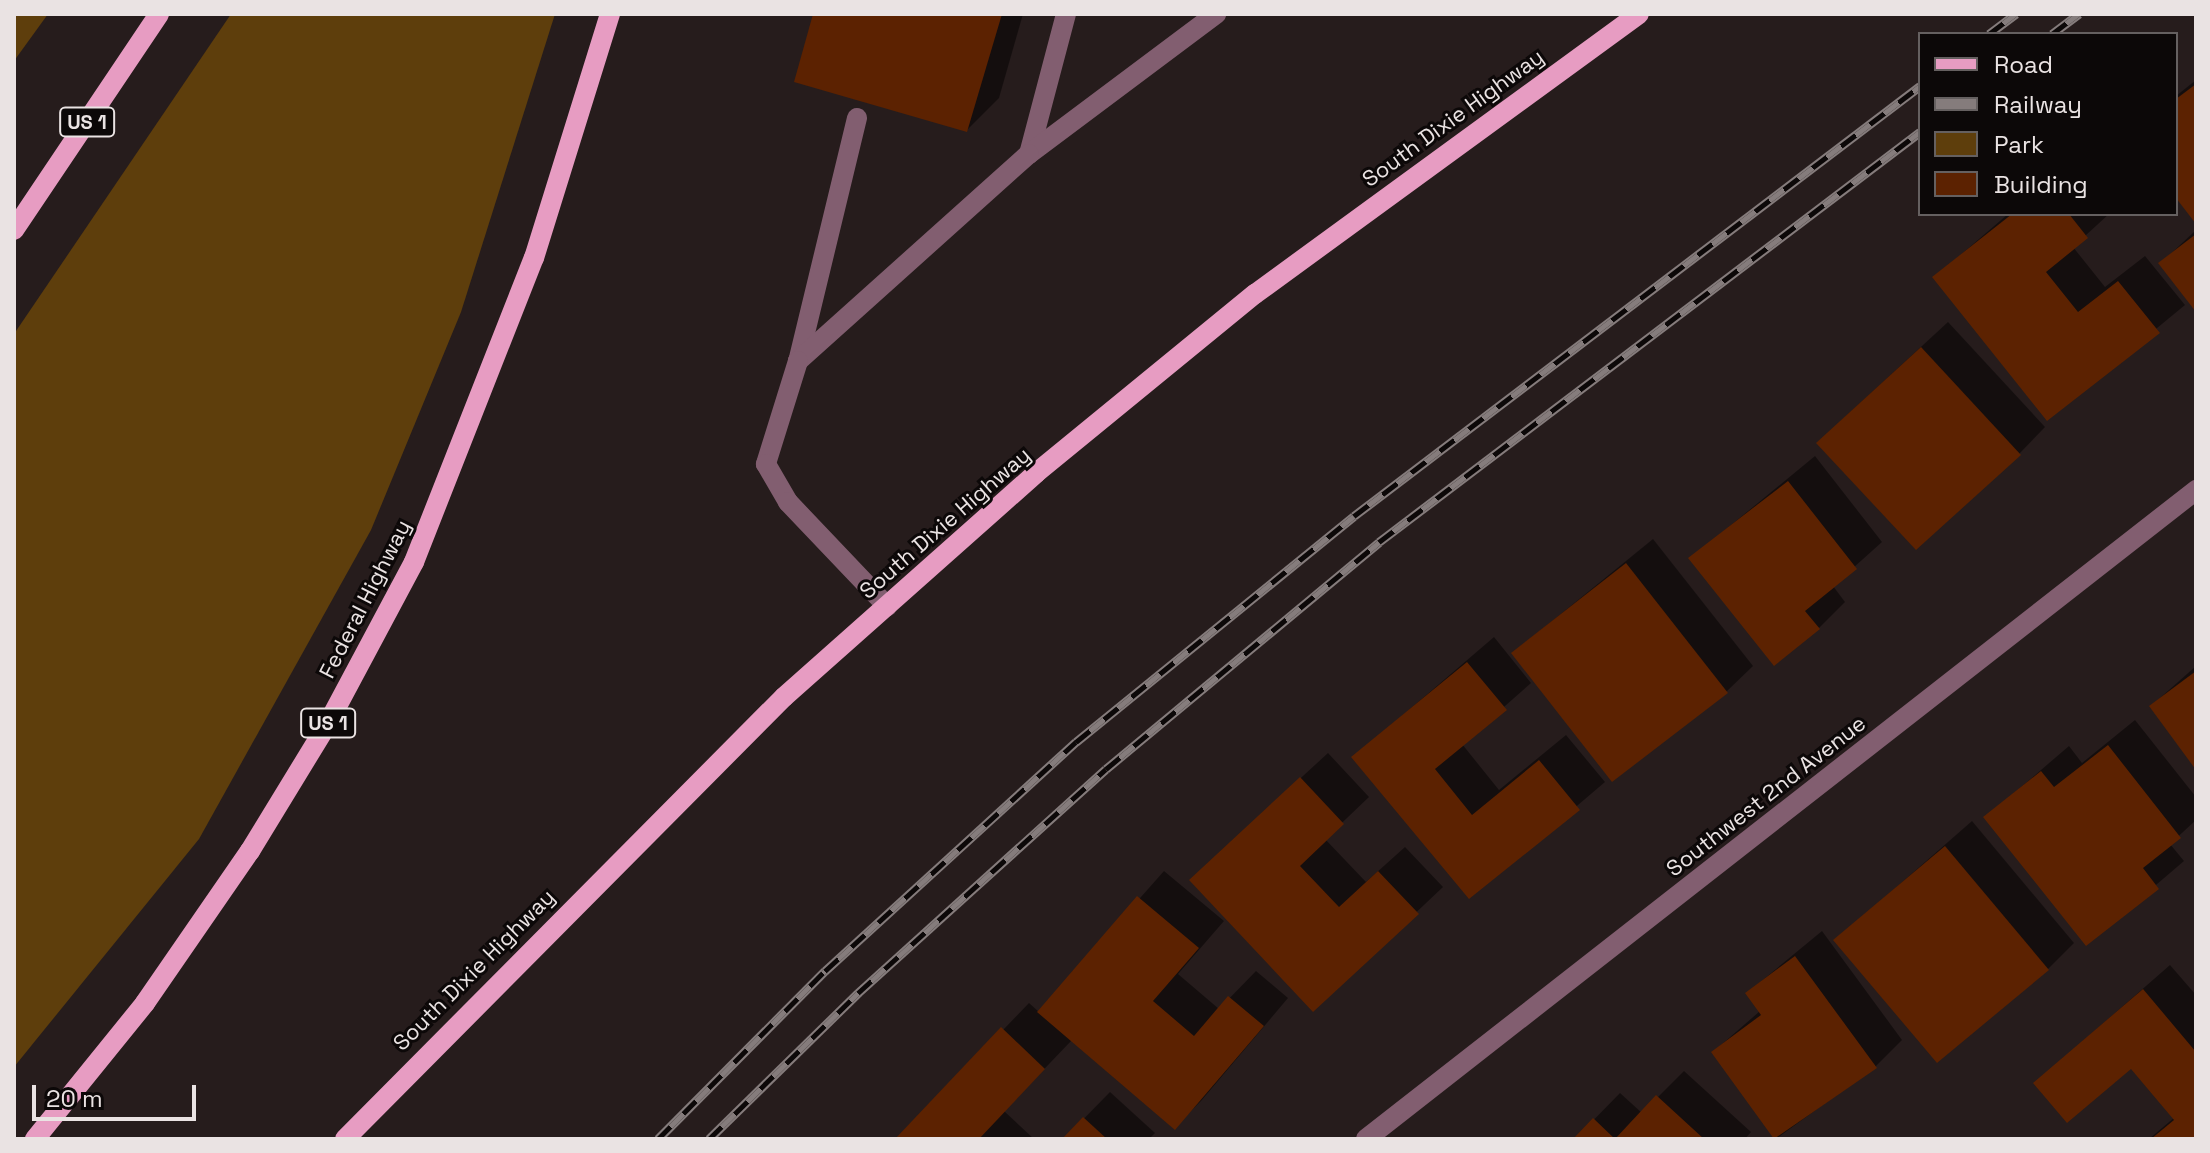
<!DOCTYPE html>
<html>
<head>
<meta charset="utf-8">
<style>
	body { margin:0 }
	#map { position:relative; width:2210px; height:1153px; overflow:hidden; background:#261c1c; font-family:"Space Grotesk",sans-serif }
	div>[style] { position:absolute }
	.green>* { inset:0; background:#5e3e0c }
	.shadow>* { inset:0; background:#0007 }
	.building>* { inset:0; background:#5c2201 }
	.minor>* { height:20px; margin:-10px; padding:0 10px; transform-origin:10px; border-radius:10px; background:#825e70 }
	.major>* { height:20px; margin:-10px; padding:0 10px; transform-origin:10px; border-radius:10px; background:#e79cc2 }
	.rail>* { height:9px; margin-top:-4.5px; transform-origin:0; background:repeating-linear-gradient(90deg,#0c0808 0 18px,#857c7c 0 36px); box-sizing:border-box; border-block:2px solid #857c7c }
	span { translate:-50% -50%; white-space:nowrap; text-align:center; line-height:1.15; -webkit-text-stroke:6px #0c0808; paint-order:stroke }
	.shield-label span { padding:2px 6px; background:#0c0808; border:2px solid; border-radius:6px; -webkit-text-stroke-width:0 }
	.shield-label { font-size:20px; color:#eae3e3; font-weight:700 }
	.street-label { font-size:22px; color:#eae3e3 }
	.frame { position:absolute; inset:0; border:16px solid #eae3e3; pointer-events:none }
	.legend { position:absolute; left:1918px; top:32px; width:260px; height:184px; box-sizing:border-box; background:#0c0808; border:2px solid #656060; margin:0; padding:10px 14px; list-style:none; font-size:24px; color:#eae3e3 }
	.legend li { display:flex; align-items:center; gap:16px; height:40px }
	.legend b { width:40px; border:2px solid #656060 }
	.scale { position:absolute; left:32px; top:1085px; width:164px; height:36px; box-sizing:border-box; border:4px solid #eae3e3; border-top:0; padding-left:10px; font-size:24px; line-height:28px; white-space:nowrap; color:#eae3e3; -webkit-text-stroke:6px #0c0808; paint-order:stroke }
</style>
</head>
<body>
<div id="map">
	<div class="green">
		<i style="clip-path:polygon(14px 14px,48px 14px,14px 61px)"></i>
		<i style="clip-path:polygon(231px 14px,555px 14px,461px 312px,371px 530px,199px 839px,14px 1067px,14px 334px)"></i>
	</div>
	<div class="shadow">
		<i style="clip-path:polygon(815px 14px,1023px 14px,999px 98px,967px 130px)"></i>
		<i style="clip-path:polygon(2196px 80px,2196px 221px,2176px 195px,2176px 96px)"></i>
		<i style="clip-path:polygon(2008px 214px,2109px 214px,2073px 247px,2105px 287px,2145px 256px,2185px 305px,2048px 418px,1935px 277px)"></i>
		<i style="clip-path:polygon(2196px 230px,2196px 308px,2161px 263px)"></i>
		<i style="clip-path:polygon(1948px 322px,2045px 427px,2019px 454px,1845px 417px)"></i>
		<i style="clip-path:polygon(1815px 456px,1882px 542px,1833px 586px,1845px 602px,1819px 628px,1691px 558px)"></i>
		<i style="clip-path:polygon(1653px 539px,1753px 666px,1726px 692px,1513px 653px)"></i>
		<i style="clip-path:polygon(1494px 637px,1531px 683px,1462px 744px,1499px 790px,1566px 735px,1605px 782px,1470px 897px,1354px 757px)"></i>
		<i style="clip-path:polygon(2196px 666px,2196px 766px,2151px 706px)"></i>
		<i style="clip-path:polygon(2135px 720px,2196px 797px,2196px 820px,2170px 844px,2184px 861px,2087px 944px,1986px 817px,2069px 746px,2082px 763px)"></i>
		<i style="clip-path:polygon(1328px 753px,1369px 797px,1325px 839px,1366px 882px,1405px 847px,1443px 887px,1313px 1010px,1218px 854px)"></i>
		<i style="clip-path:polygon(1972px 821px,2074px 943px,2048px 969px,1836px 940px)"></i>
		<i style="clip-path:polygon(1164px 871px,1224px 921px,1178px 974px,1219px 1009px,1256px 971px,1288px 998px,1201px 1101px,1175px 1127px,1072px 1040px,1004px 1111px,1034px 1139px,899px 1138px,1029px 1003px,1039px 1012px)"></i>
		<i style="clip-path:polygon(1822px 931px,1902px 1040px,1876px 1066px,1776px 1139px,1713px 1052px,1760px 1011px,1747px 993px)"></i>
		<i style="clip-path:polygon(2170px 965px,2196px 995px,2196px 1139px,2149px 1139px,2175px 1117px,2131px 1067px,2035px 1083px)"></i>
		<i style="clip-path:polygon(1684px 1071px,1751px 1132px,1745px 1139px,1575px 1139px,1620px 1093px,1642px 1113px)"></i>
		<i style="clip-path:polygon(1110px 1092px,1155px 1133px,1149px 1139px,1064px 1139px)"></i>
	</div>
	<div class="building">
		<i style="clip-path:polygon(813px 14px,1002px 14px,967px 132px,794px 82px)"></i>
		<i style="clip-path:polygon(2196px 84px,2196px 224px,2176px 198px,2176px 99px)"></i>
		<i style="clip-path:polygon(2012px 214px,2069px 214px,2088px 238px,2046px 272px,2078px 312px,2118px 281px,2160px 333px,2047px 421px,1932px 277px)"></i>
		<i style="clip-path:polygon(2196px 234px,2196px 312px,2158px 263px)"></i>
		<i style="clip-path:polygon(1921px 347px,2021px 455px,1916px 550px,1816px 443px)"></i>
		<i style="clip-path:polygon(1788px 481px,1857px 569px,1805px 611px,1820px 629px,1774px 666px,1688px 558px)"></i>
		<i style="clip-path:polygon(1626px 563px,1728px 693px,1612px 782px,1511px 653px)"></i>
		<i style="clip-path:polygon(1467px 662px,1507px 710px,1435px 769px,1472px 815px,1539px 760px,1580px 810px,1469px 899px,1351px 757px)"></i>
		<i style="clip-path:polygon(2196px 671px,2196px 770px,2149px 706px)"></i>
		<i style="clip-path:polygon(2108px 745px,2181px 838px,2143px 868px,2159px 889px,2086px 946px,1983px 817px,2041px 771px,2054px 787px)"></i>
		<i style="clip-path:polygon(1300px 777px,1344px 824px,1300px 866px,1339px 907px,1378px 871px,1419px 914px,1313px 1012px,1189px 880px)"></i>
		<i style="clip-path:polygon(1945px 846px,2049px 970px,1937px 1063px,1833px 940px)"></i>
		<i style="clip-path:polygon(1137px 896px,1199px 948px,1153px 1001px,1194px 1036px,1228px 996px,1264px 1026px,1175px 1130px,1037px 1012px)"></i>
		<i style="clip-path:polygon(1795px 956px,1877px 1068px,1774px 1139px,1711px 1052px,1761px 1015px,1745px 993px)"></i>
		<i style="clip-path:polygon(2143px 989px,2196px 1052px,2196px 1139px,2151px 1139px,2174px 1120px,2131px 1069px,2067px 1123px,2033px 1083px)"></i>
		<i style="clip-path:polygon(1001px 1027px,1045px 1069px,979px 1139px,895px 1139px)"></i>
		<i style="clip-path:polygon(1656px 1095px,1704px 1139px,1573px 1139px,1593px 1118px,1615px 1139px)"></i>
		<i style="clip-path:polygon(1083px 1117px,1107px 1139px,1062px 1139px)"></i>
	</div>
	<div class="minor">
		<i style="left:1066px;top:14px;width:145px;rotate:104.8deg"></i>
		<i style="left:1029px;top:154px;width:234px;rotate:-36.8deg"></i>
		<i style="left:857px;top:118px;width:250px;rotate:103.6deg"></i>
		<i style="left:798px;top:361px;width:310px;rotate:-41.9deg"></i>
		<i style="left:798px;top:361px;width:108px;rotate:107.3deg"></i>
		<i style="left:766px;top:464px;width:44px;rotate:59.9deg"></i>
		<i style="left:788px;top:502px;width:144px;rotate:46.4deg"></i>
		<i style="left:1366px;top:1139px;width:1054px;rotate:-38.02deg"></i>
	</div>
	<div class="major">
		<i style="left:14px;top:230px;width:260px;rotate:-56.1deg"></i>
		<i style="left:35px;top:1139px;width:175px;rotate:-51deg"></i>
		<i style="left:145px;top:1003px;width:185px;rotate:-55.4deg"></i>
		<i style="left:250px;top:851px;width:148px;rotate:-58.6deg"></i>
		<i style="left:327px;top:725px;width:185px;rotate:-61.9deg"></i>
		<i style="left:414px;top:562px;width:327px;rotate:-68.5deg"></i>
		<i style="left:534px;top:258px;width:256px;rotate:-72.7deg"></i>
		<i style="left:345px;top:1139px;width:623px;rotate:-45.2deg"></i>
		<i style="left:784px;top:697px;width:337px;rotate:-41.6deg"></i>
		<i style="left:1036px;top:473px;width:283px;rotate:-39.3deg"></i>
		<i style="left:1255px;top:294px;width:475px;rotate:-36.1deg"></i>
	</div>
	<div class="rail">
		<i style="left:1989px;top:34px;width:34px;rotate:-37deg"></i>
		<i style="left:2052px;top:34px;width:34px;rotate:-37deg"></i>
		<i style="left:658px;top:1139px;width:237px;rotate:-45.2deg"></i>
		<i style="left:825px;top:971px;width:340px;rotate:-42.4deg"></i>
		<i style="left:1076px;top:742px;width:358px;rotate:-39.1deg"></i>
		<i style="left:1354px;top:516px;width:711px;rotate:-37.22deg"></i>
		<i style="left:709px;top:1139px;width:209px;rotate:-44.4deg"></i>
		<i style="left:858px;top:993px;width:334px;rotate:-42.1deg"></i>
		<i style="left:1106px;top:769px;width:355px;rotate:-39.7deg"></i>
		<i style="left:1379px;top:542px;width:679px;rotate:-37.16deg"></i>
	</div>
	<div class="shield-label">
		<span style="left:87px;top:122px">US 1</span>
		<span style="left:328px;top:723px">US 1</span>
	</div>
	<div class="street-label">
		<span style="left:1453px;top:118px;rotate:-36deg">South Dixie Highway</span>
		<span style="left:945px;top:523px;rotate:-41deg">South Dixie Highway</span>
		<span style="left:365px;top:599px;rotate:-63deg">Federal Highway</span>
		<span style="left:1766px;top:796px;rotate:-38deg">Southwest 2nd Avenue</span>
		<span style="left:474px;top:970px;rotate:-45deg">South Dixie Highway</span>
	</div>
	<div class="frame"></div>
	<ul class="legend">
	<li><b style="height:10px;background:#e79cc2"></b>Road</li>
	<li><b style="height:10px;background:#857c7c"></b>Railway</li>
	<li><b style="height:22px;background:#5e3e0c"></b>Park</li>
	<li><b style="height:22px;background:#5c2201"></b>Building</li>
	</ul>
	<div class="scale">20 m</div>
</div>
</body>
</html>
